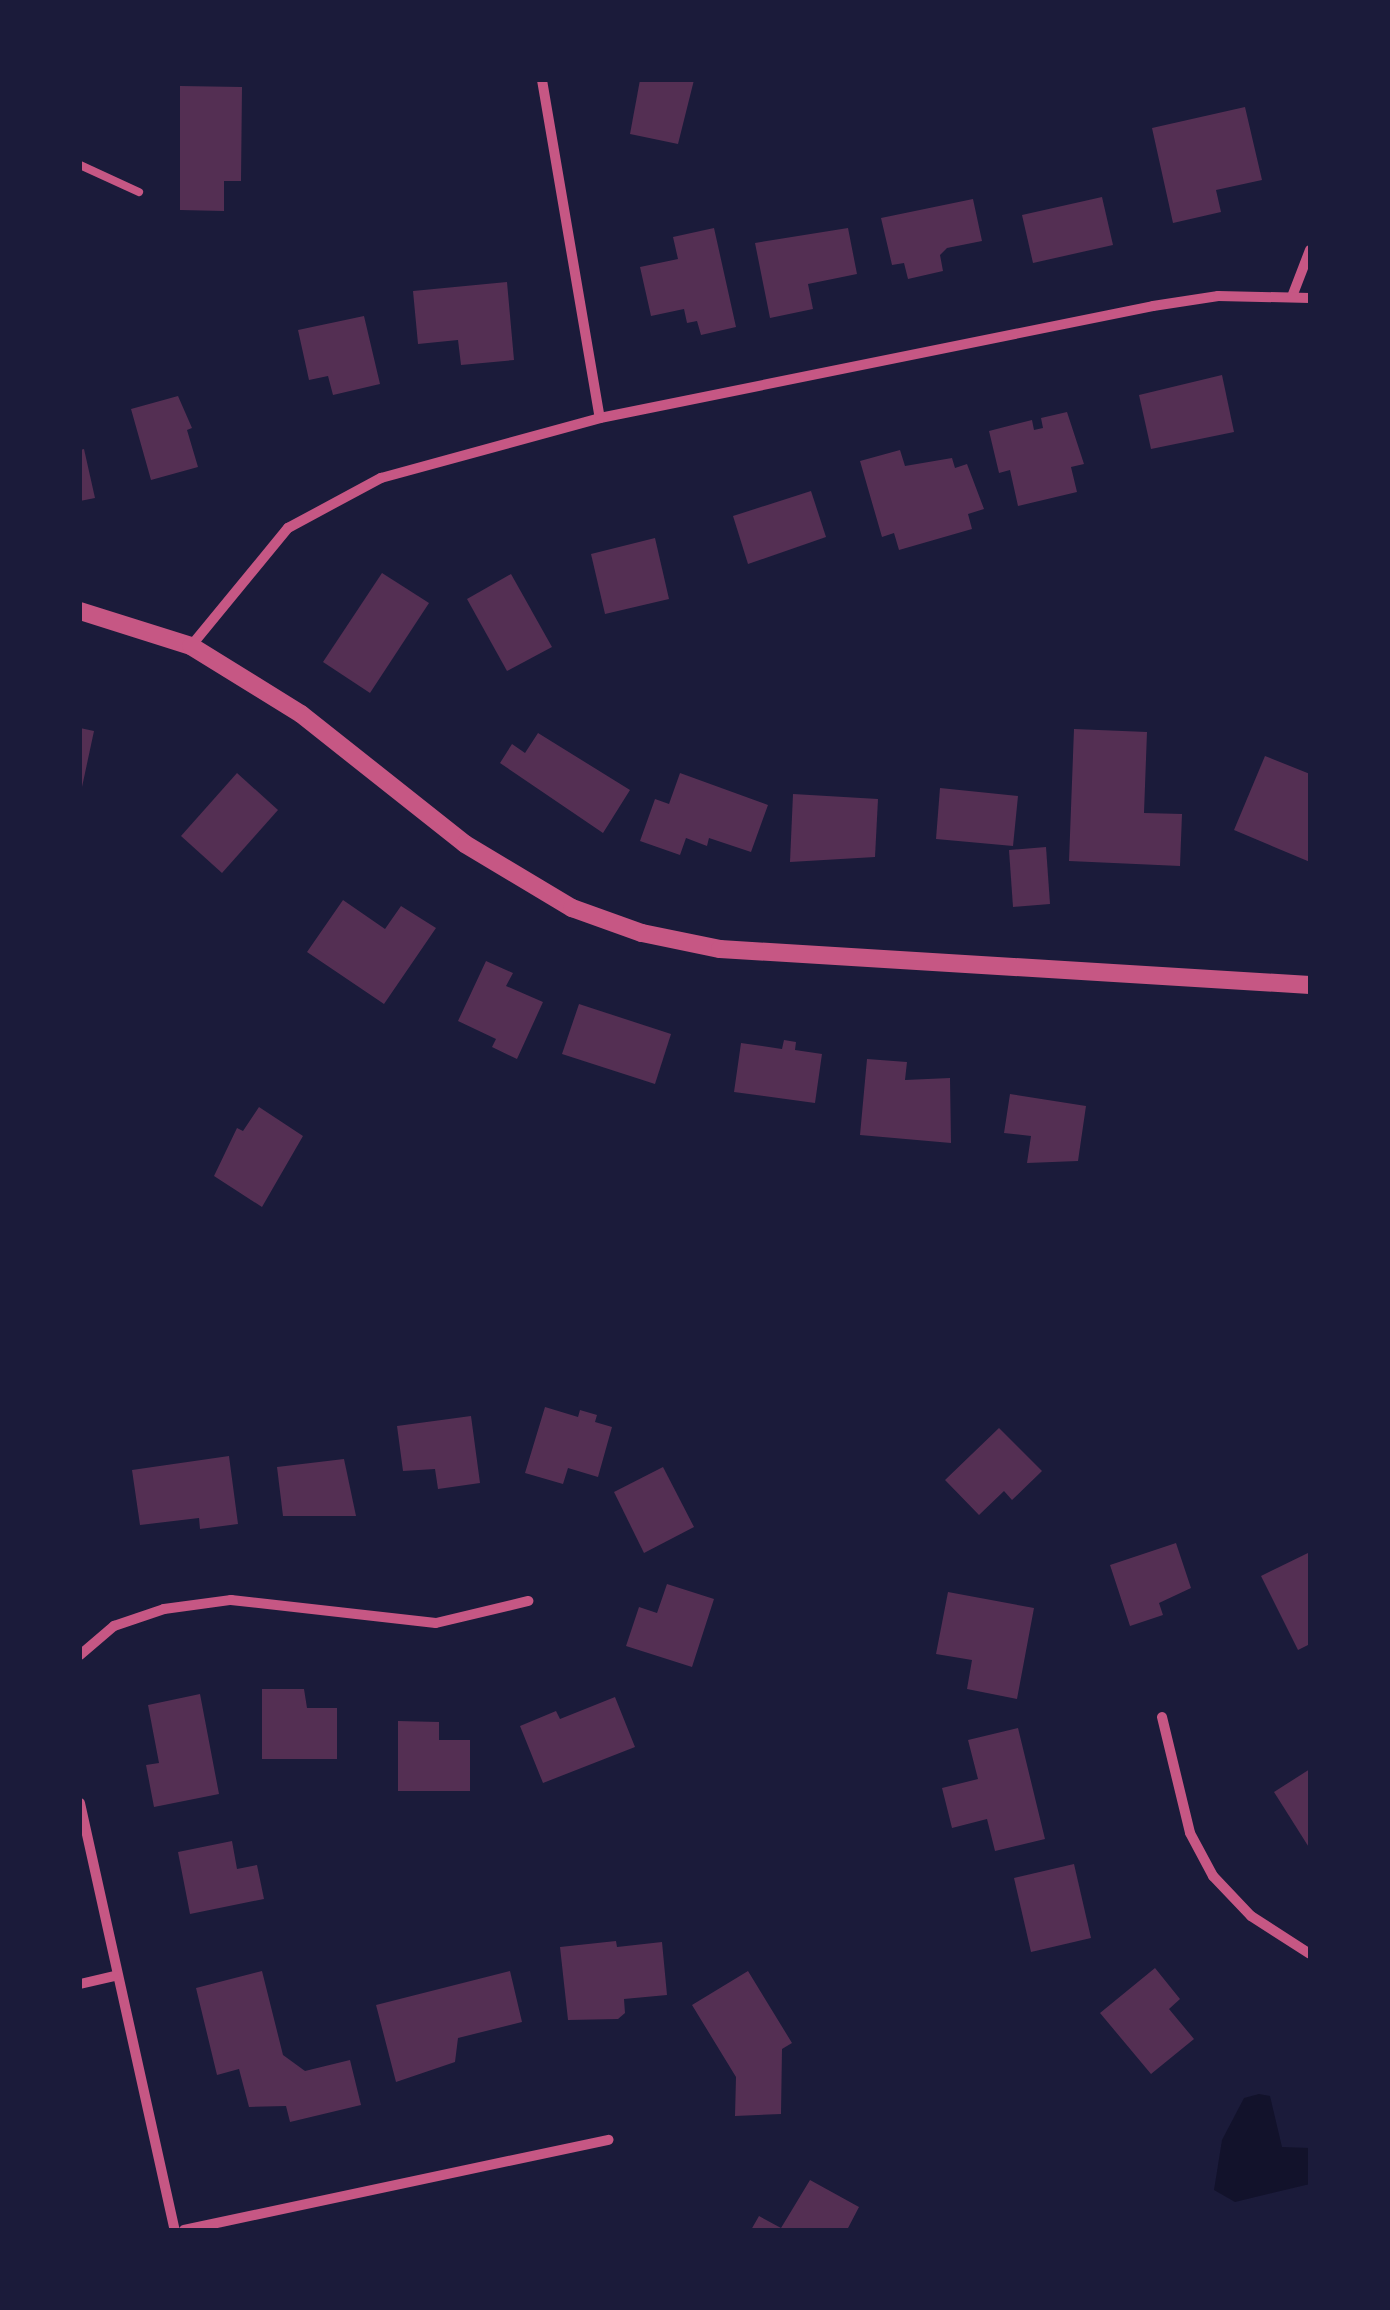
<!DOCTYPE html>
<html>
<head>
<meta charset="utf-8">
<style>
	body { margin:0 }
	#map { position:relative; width:1390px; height:2310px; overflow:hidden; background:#1b1b3a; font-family:Bitter,serif }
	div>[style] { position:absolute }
	.water>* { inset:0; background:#12122b }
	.building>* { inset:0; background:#542f53 }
	.service>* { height:8px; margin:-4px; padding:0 4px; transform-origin:4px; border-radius:4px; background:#c65784 }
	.minor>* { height:10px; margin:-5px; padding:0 5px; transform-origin:5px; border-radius:5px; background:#c65784 }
	.tertiary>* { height:18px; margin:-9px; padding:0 9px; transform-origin:9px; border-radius:9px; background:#c65784 }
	span { translate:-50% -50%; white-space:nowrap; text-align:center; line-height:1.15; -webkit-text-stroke:10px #1b1b3a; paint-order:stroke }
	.frame { position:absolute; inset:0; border:82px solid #1b1b3a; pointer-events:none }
</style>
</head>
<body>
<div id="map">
	<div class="water">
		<i style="clip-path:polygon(1259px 2094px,1270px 2096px,1282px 2147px,1310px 2148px,1310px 2184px,1235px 2202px,1214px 2190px,1222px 2140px,1244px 2098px)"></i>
	</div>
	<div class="building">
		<i style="clip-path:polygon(640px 80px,694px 80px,678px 144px,630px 134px)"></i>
		<i style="clip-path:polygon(180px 86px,242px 87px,241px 181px,224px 181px,224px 211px,180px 210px)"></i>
		<i style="clip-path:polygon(1245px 107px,1262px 180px,1216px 190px,1221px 212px,1173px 223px,1152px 128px)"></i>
		<i style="clip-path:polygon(1102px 197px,1113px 245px,1033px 263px,1022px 215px)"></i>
		<i style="clip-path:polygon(973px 199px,982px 241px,947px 248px,940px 255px,943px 271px,908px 279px,904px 263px,892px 265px,881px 218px)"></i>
		<i style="clip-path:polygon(714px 228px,736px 327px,701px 335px,697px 321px,687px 323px,684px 309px,651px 316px,640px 267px,678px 259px,673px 237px)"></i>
		<i style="clip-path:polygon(848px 228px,857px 274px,808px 284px,813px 309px,770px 318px,755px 243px)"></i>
		<i style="clip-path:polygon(507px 282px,514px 360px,461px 365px,458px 340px,418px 344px,413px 291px)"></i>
		<i style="clip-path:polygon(364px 316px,380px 384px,333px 395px,328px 376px,309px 380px,298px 330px)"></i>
		<i style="clip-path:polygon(1222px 375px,1234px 432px,1151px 449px,1139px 395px)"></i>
		<i style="clip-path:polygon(178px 396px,192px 428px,187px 430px,198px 467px,151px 480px,131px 409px)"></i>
		<i style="clip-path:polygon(1067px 412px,1084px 464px,1071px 467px,1077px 492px,1018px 506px,1010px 470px,999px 473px,989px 431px,1032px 420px,1034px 430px,1043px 428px,1041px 418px)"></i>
		<i style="clip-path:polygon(84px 449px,95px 498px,80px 501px,80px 450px)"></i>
		<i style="clip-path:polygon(900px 450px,905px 466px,952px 458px,955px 468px,967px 464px,984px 509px,968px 514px,972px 529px,899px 550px,894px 533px,882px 537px,860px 461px)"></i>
		<i style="clip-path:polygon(811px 491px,826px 537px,748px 564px,733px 516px)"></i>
		<i style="clip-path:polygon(655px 538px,669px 599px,605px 614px,591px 554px)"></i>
		<i style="clip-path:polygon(382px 573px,429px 603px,370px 693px,323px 662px)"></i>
		<i style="clip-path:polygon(511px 574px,552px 647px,507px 671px,467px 599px)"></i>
		<i style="clip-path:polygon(80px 728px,94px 731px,82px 787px,80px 787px)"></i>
		<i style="clip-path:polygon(1074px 729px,1147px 732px,1144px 813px,1182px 814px,1180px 866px,1069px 861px)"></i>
		<i style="clip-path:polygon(538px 733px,630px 790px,603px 833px,500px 763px,512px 744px,525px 753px)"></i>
		<i style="clip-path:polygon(1265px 756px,1310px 774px,1310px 862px,1234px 830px)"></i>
		<i style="clip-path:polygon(237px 773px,278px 810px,222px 873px,181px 836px)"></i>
		<i style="clip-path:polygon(680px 773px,768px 805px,751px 852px,709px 838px,707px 846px,686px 838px,680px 855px,640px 841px,655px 799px,669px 804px)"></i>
		<i style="clip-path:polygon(940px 788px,1018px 796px,1013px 846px,936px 839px)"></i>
		<i style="clip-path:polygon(793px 794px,878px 799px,875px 857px,790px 862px)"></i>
		<i style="clip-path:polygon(1046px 847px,1050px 904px,1013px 907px,1009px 850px)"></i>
		<i style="clip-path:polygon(343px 900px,385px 929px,401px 906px,436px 928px,384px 1004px,307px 952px)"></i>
		<i style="clip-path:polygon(486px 961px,513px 973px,506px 986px,543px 1002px,517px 1059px,492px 1047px,496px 1039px,458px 1021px)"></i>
		<i style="clip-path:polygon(579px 1004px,671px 1034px,655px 1084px,562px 1054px)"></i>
		<i style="clip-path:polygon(784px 1040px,796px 1042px,795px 1050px,822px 1054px,815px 1103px,734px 1092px,741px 1043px,782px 1049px)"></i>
		<i style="clip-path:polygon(867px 1059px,907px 1062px,905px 1080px,950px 1078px,951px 1143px,860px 1135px)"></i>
		<i style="clip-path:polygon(1010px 1094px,1086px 1106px,1078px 1161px,1027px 1163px,1031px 1136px,1004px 1133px)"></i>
		<i style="clip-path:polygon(259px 1107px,303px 1136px,262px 1207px,214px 1176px,237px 1128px,243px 1131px)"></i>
		<i style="clip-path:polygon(545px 1407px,578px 1417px,580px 1410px,597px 1415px,595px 1422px,612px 1427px,598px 1477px,568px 1468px,563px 1484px,525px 1473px)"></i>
		<i style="clip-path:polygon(471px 1416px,480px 1483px,438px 1489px,435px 1469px,403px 1471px,397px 1426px)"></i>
		<i style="clip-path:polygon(999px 1428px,1042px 1471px,1012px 1500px,1004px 1491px,979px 1515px,945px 1480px)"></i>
		<i style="clip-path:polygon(229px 1456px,238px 1524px,200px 1529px,199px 1518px,140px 1525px,132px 1470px)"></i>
		<i style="clip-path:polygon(344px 1459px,356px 1516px,283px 1516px,277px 1467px)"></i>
		<i style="clip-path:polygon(663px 1467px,694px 1527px,644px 1553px,614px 1492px)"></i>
		<i style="clip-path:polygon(1176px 1543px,1191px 1588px,1159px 1603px,1163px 1615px,1130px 1626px,1110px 1565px)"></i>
		<i style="clip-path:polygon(1310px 1552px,1310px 1644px,1298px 1650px,1261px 1576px)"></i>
		<i style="clip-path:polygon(667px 1584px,714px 1599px,692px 1667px,626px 1646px,639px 1607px,657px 1613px)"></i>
		<i style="clip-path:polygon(948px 1592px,1034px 1608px,1017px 1699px,967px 1689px,972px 1660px,936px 1654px)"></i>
		<i style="clip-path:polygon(262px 1689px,304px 1689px,307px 1708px,337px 1708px,337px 1759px,262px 1759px)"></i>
		<i style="clip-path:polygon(200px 1694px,219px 1794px,154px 1807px,146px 1765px,159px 1763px,148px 1705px)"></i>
		<i style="clip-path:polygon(615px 1697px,635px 1747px,543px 1783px,520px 1726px,556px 1711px,560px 1719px)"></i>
		<i style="clip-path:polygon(398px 1721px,439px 1722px,439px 1740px,470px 1740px,470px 1791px,398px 1791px)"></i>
		<i style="clip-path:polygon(1018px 1728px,1045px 1839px,995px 1851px,987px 1819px,952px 1828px,942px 1788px,978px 1779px,968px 1740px)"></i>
		<i style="clip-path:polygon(1310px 1769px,1310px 1849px,1274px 1792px)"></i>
		<i style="clip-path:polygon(232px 1841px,237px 1869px,257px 1865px,264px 1899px,190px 1914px,178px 1852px)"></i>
		<i style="clip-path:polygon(1074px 1864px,1091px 1938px,1031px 1952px,1014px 1878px)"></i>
		<i style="clip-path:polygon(616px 1941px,617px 1947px,662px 1942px,667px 1995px,624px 1999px,625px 2013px,618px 2019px,568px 2020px,560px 1947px)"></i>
		<i style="clip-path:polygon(1155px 1968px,1180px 1999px,1169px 2009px,1194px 2039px,1151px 2074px,1100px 2013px)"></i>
		<i style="clip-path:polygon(262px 1971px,283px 2055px,305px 2071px,350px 2060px,361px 2105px,290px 2122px,286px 2106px,249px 2107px,239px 2069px,217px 2075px,196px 1988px)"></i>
		<i style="clip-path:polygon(510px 1971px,522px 2022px,458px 2038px,455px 2062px,396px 2082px,376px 2005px)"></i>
		<i style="clip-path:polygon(748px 1971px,792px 2043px,782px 2049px,781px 2114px,735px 2116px,736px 2077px,692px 2005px)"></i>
		<i style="clip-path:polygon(810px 2180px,859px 2207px,847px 2230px,751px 2230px,759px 2216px,781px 2228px)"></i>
	</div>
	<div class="service">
		<i style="left:80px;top:165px;width:65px;rotate:24.6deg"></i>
	</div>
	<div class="minor">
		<i style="left:542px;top:80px;width:343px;rotate:80.3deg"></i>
		<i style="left:1293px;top:294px;width:47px;rotate:-68.9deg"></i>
		<i style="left:191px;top:646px;width:153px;rotate:-50.6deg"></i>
		<i style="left:288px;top:528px;width:106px;rotate:-28.3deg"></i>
		<i style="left:381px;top:478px;width:227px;rotate:-15.3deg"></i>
		<i style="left:600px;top:418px;width:564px;rotate:-11.45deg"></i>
		<i style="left:1153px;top:306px;width:66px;rotate:-8.7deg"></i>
		<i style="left:1218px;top:296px;width:92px;rotate:1.2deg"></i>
		<i style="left:80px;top:1655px;width:45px;rotate:-40.5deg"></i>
		<i style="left:114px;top:1626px;width:53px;rotate:-18.8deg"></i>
		<i style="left:164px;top:1609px;width:68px;rotate:-7.7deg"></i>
		<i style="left:231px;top:1600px;width:206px;rotate:6.4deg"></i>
		<i style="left:436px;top:1623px;width:95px;rotate:-13.4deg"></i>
		<i style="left:1162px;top:1717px;width:119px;rotate:76.4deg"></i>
		<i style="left:1190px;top:1833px;width:49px;rotate:61.9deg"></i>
		<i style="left:1213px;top:1876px;width:55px;rotate:46.5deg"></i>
		<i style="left:1251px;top:1916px;width:70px;rotate:32.8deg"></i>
		<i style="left:80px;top:1803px;width:437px;rotate:77.5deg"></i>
		<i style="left:80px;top:1984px;width:36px;rotate:-13deg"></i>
		<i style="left:184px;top:2230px;width:434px;rotate:-12deg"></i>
	</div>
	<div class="tertiary">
		<i style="left:80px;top:611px;width:116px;rotate:17.5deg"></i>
		<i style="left:191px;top:646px;width:129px;rotate:31.7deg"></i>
		<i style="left:301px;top:714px;width:209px;rotate:38.4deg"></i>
		<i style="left:465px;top:844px;width:125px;rotate:30.9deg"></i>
		<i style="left:572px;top:908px;width:74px;rotate:19.7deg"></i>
		<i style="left:642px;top:933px;width:80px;rotate:11.6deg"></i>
		<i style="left:720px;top:949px;width:591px;rotate:3.49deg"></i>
	</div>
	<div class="frame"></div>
</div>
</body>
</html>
